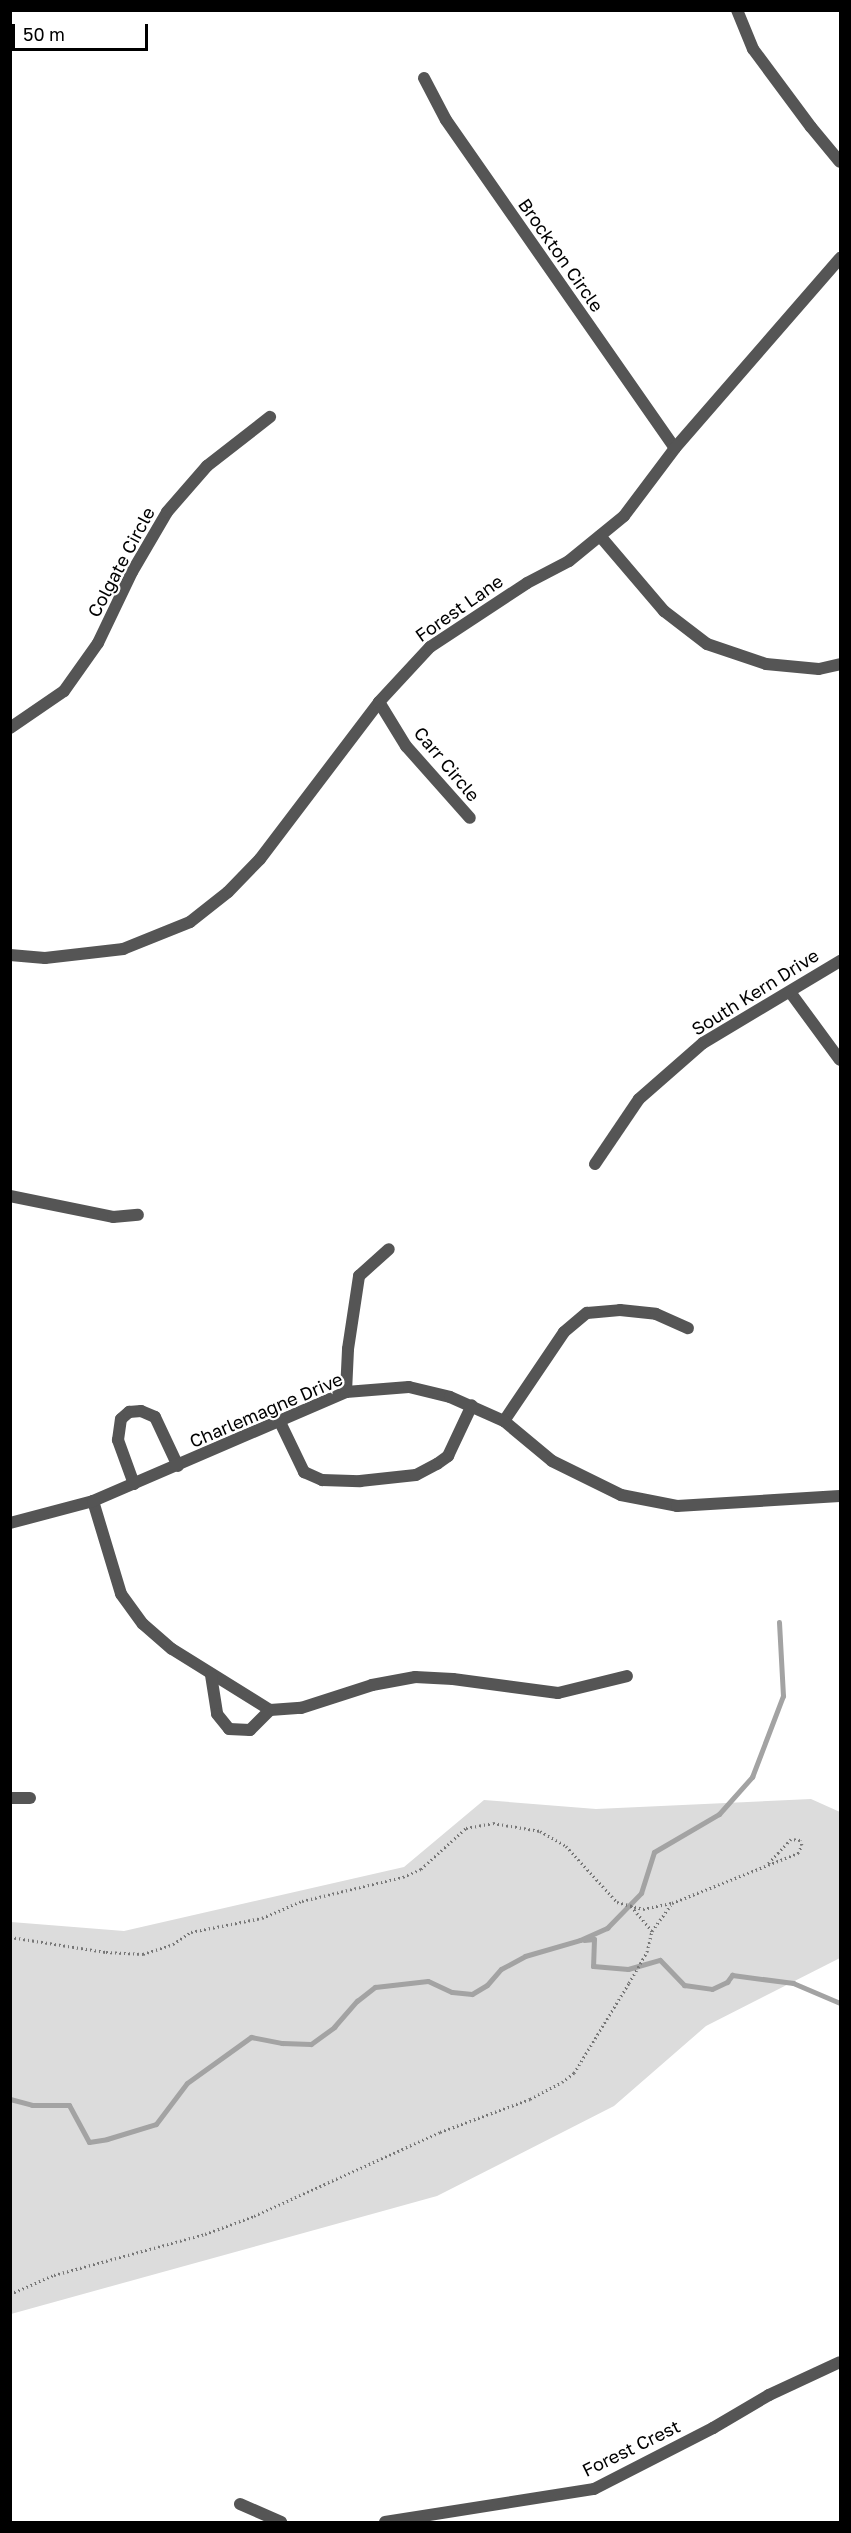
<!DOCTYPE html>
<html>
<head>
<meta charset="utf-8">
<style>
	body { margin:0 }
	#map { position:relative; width:851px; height:2533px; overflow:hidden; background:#fff; font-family:"Golos Text",sans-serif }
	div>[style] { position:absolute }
	.green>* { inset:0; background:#dcdcdc }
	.stream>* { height:5px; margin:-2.5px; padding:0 2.5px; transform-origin:2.5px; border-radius:2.5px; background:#a3a3a3 }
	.path>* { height:3px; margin-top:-1.5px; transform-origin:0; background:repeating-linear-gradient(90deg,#777 0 1.5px,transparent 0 4.5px) }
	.street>* { height:12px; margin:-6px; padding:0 6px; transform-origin:6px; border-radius:6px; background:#555 }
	span { translate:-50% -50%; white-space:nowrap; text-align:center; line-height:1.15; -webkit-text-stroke:4.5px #fff; paint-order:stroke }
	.street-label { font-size:18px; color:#000 }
	.frame { position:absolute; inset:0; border:12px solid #000; pointer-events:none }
	.scale { position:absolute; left:12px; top:24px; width:136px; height:27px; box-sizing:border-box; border:3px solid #000; border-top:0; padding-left:8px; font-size:18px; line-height:21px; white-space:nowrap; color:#000; -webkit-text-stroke:4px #fff; paint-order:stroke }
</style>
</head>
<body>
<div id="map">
	<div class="green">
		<i style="clip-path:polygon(811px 1799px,840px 1812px,840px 1958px,706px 2026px,614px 2106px,437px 2196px,11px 2314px,11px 1922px,124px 1931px,404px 1867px,484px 1800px,596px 1809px)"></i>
	</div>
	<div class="stream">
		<i style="left:584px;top:1940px;width:10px;rotate:-6deg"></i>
		<i style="left:594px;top:1939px;width:27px;rotate:92deg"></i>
		<i style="left:593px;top:1966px;width:35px;rotate:5deg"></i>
		<i style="left:628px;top:1969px;width:33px;rotate:-16deg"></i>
		<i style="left:660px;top:1960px;width:35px;rotate:46deg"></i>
		<i style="left:684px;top:1985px;width:28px;rotate:8deg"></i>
		<i style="left:712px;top:1989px;width:17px;rotate:-25deg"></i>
		<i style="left:727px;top:1982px;width:9px;rotate:-54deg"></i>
		<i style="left:732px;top:1975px;width:62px;rotate:7.5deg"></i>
		<i style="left:793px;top:1983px;width:51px;rotate:23.1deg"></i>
		<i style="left:10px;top:2099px;width:23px;rotate:15deg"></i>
		<i style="left:32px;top:2105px;width:37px"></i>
		<i style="left:69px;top:2105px;width:42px;rotate:61.6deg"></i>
		<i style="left:89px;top:2142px;width:18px;rotate:-9deg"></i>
		<i style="left:107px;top:2139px;width:51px;rotate:-17deg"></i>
		<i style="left:156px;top:2124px;width:51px;rotate:-52.9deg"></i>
		<i style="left:187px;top:2083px;width:79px;rotate:-35.7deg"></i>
		<i style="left:251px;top:2037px;width:32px;rotate:11deg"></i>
		<i style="left:282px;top:2043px;width:29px;rotate:2deg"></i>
		<i style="left:311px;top:2044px;width:29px;rotate:-36deg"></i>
		<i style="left:334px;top:2027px;width:35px;rotate:-49deg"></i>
		<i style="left:357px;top:2001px;width:23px;rotate:-38deg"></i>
		<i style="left:375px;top:1987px;width:53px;rotate:-6.5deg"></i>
		<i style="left:428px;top:1981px;width:26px;rotate:25deg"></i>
		<i style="left:452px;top:1992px;width:20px;rotate:6deg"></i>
		<i style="left:472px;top:1994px;width:17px;rotate:-31deg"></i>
		<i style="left:487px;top:1985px;width:21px;rotate:-49deg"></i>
		<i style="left:501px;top:1969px;width:27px;rotate:-28deg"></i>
		<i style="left:525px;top:1956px;width:57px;rotate:-16.2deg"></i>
		<i style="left:580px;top:1940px;width:30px;rotate:-24deg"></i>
		<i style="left:607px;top:1928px;width:49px;rotate:-45.8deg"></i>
		<i style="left:641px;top:1893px;width:43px;rotate:-72.4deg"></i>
		<i style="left:654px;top:1852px;width:75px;rotate:-30.3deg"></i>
		<i style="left:719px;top:1814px;width:50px;rotate:-48.3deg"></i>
		<i style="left:752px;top:1777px;width:87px;rotate:-69.1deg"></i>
		<i style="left:783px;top:1696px;width:74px;rotate:-93.1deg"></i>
	</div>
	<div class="path">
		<i style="left:631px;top:1906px;width:33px;rotate:50deg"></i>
		<i style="left:652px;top:1931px;width:32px;rotate:-54deg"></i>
		<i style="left:10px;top:1937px;width:97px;rotate:8.9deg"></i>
		<i style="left:106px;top:1952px;width:37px;rotate:3deg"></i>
		<i style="left:143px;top:1954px;width:32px;rotate:-18deg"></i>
		<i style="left:173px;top:1944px;width:22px;rotate:-34deg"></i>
		<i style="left:191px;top:1932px;width:72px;rotate:-11.2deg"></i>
		<i style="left:262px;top:1918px;width:43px;rotate:-23deg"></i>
		<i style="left:302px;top:1901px;width:104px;rotate:-13.4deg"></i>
		<i style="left:403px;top:1877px;width:20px;rotate:-24deg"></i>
		<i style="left:421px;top:1869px;width:61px;rotate:-42.3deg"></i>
		<i style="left:466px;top:1828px;width:27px;rotate:-10deg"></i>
		<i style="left:493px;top:1823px;width:48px;rotate:9.7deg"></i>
		<i style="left:540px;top:1831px;width:30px;rotate:30deg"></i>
		<i style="left:566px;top:1846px;width:76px;rotate:47.7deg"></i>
		<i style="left:617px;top:1902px;width:27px;rotate:15deg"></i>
		<i style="left:643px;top:1909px;width:30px;rotate:-12deg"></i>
		<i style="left:672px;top:1903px;width:136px;rotate:-21.6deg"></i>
		<i style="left:798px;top:1853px;width:9px;rotate:-63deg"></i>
		<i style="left:802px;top:1845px;width:5px;rotate:-112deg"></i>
		<i style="left:800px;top:1840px;width:9px;rotate:-174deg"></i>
		<i style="left:791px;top:1839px;width:35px;rotate:133deg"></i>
		<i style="left:10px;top:2294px;width:48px;rotate:-23.4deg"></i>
		<i style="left:54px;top:2275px;width:156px;rotate:-15.2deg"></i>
		<i style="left:205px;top:2234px;width:52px;rotate:-20.2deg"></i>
		<i style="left:254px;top:2216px;width:204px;rotate:-24.3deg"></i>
		<i style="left:440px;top:2132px;width:96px;rotate:-20.1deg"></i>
		<i style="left:530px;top:2099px;width:36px;rotate:-28deg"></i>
		<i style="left:562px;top:2082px;width:15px;rotate:-37deg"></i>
		<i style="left:574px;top:2073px;width:105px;rotate:-58.6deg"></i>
		<i style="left:629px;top:1983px;width:36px;rotate:-60deg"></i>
		<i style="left:647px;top:1952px;width:22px;rotate:-77deg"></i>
	</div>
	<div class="street">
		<i style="left:737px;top:10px;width:42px;rotate:67.7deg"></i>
		<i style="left:753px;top:49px;width:97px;rotate:53.4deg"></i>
		<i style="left:811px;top:127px;width:45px;rotate:50.4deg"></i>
		<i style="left:424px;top:78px;width:47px;rotate:62.4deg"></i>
		<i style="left:446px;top:120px;width:400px;rotate:55.1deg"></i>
		<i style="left:600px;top:536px;width:99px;rotate:49.5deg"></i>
		<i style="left:664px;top:611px;width:54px;rotate:37.5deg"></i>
		<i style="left:707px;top:644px;width:62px;rotate:18.7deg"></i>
		<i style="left:766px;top:664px;width:53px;rotate:5.4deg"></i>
		<i style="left:819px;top:669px;width:22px;rotate:-13deg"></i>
		<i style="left:379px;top:702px;width:52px;rotate:58.5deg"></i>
		<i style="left:406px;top:746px;width:96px;rotate:48.4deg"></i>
		<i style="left:10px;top:728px;width:65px;rotate:-34.4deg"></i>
		<i style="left:64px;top:691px;width:59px;rotate:-54.7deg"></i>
		<i style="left:98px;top:643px;width:79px;rotate:-64.4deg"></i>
		<i style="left:132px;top:572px;width:69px;rotate:-59.7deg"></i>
		<i style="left:167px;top:512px;width:61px;rotate:-49deg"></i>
		<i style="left:207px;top:466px;width:80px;rotate:-37.9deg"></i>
		<i style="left:10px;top:955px;width:35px;rotate:5deg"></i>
		<i style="left:45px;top:958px;width:79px;rotate:-6.6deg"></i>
		<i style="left:123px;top:949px;width:72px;rotate:-21.9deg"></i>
		<i style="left:190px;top:922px;width:48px;rotate:-38.3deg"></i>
		<i style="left:228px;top:892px;width:46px;rotate:-45.9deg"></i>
		<i style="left:260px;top:859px;width:197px;rotate:-52.8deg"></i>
		<i style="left:379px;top:702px;width:75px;rotate:-47.2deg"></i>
		<i style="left:430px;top:647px;width:116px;rotate:-33.4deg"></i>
		<i style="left:527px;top:583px;width:47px;rotate:-27.6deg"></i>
		<i style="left:569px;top:561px;width:71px;rotate:-39.3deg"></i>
		<i style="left:624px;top:516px;width:85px;rotate:-53.1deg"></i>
		<i style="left:675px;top:448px;width:252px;rotate:-49deg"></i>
		<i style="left:790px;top:992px;width:84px;rotate:53.7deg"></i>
		<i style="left:595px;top:1164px;width:78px;rotate:-55.9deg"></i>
		<i style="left:639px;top:1099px;width:85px;rotate:-41.2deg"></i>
		<i style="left:703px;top:1043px;width:160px;rotate:-30.9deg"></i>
		<i style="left:10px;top:1196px;width:105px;rotate:11.5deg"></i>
		<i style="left:113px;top:1217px;width:25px;rotate:-5deg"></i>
		<i style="left:346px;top:1392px;width:43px;rotate:-87.3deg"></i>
		<i style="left:348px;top:1349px;width:74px;rotate:-81.4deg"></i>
		<i style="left:359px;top:1276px;width:40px;rotate:-42deg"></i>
		<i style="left:279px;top:1420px;width:58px;rotate:64.3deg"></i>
		<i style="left:304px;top:1472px;width:20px;rotate:24deg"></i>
		<i style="left:322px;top:1480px;width:38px;rotate:2deg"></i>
		<i style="left:360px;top:1481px;width:56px;rotate:-6.1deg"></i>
		<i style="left:416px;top:1475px;width:24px;rotate:-28deg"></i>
		<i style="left:437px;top:1464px;width:14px;rotate:-36deg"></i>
		<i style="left:448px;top:1456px;width:56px;rotate:-64.8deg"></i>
		<i style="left:504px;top:1421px;width:107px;rotate:-56deg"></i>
		<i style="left:564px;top:1332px;width:30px;rotate:-40deg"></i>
		<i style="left:587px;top:1313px;width:33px;rotate:-5deg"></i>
		<i style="left:620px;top:1310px;width:36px;rotate:6deg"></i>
		<i style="left:656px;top:1314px;width:35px;rotate:24deg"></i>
		<i style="left:134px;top:1484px;width:47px;rotate:-110deg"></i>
		<i style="left:118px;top:1440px;width:21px;rotate:-82deg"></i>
		<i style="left:121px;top:1419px;width:11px;rotate:-41deg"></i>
		<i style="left:129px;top:1412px;width:12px;rotate:-5deg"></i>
		<i style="left:141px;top:1411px;width:15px;rotate:23deg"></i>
		<i style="left:155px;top:1417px;width:54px;rotate:64.9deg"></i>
		<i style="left:93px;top:1501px;width:97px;rotate:73.2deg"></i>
		<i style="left:121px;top:1594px;width:37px;rotate:54deg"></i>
		<i style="left:143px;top:1624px;width:38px;rotate:41deg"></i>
		<i style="left:172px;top:1649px;width:115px;rotate:31.9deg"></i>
		<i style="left:270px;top:1710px;width:31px;rotate:-4deg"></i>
		<i style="left:301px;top:1708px;width:75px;rotate:-17.9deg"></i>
		<i style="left:372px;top:1685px;width:44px;rotate:-10.5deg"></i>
		<i style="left:415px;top:1677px;width:38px;rotate:3deg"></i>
		<i style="left:453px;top:1679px;width:106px;rotate:7.6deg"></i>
		<i style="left:558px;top:1693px;width:71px;rotate:-13.8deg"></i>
		<i style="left:10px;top:1523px;width:86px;rotate:-14.8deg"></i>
		<i style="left:93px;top:1501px;width:275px;rotate:-23.3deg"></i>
		<i style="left:346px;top:1392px;width:63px;rotate:-4.5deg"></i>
		<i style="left:409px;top:1387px;width:42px;rotate:13.7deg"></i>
		<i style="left:450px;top:1397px;width:59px;rotate:24deg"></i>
		<i style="left:504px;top:1421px;width:62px;rotate:39.8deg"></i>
		<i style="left:552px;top:1461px;width:77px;rotate:26.2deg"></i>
		<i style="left:621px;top:1495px;width:57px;rotate:11.1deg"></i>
		<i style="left:677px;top:1506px;width:163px;rotate:-3.5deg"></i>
		<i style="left:211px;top:1675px;width:39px;rotate:81deg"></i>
		<i style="left:217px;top:1714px;width:19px;rotate:51deg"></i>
		<i style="left:229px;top:1729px;width:21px;rotate:3deg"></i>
		<i style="left:250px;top:1730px;width:28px;rotate:-45deg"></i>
		<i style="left:10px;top:1798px;width:20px"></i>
		<i style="left:240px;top:2504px;width:45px;rotate:23.7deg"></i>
		<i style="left:385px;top:2522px;width:212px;rotate:-9deg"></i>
		<i style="left:594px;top:2489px;width:134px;rotate:-27.1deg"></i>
		<i style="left:713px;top:2428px;width:65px;rotate:-30.5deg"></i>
		<i style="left:769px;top:2395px;width:78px;rotate:-24.9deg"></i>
	</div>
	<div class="street-label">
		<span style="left:561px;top:255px;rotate:55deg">Brockton Circle</span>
		<span style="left:121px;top:562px;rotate:-62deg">Colgate Circle</span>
		<span style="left:459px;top:608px;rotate:-35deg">Forest Lane</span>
		<span style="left:447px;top:764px;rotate:50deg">Carr Circle</span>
		<span style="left:755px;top:992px;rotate:-32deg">South Kern Drive</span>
		<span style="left:266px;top:1410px;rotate:-23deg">Charlemagne Drive</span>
		<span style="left:631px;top:2448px;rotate:-26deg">Forest Crest</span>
	</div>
	<div class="frame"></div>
	<div class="scale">50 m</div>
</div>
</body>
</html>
